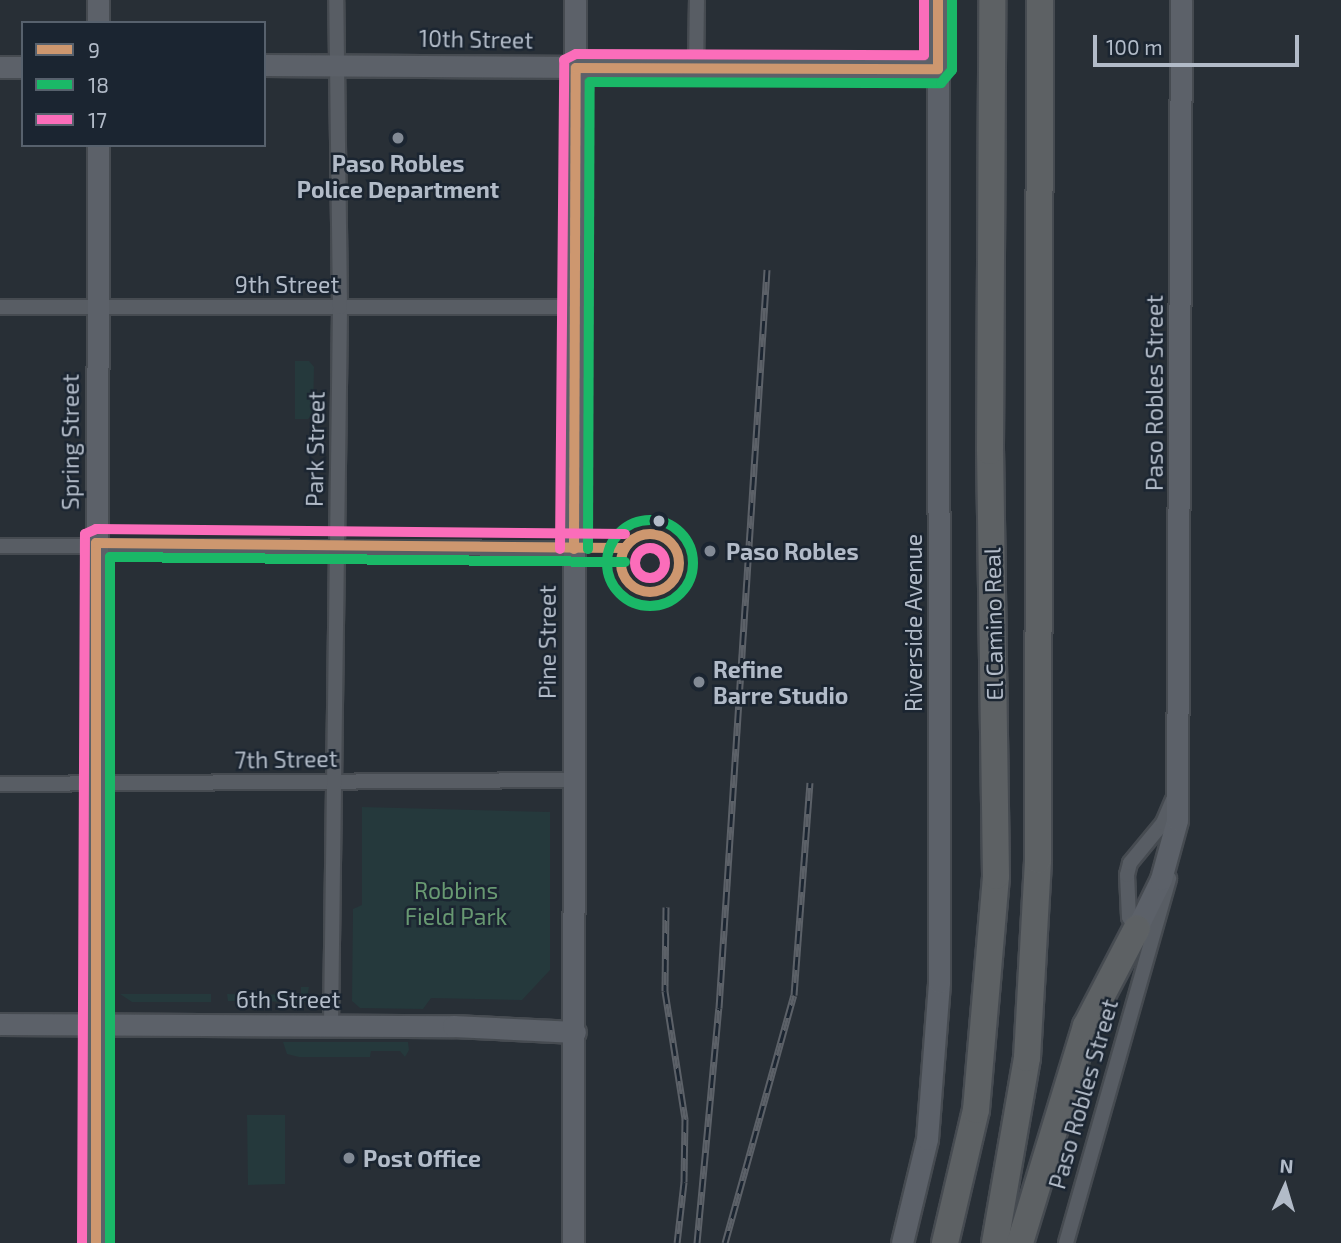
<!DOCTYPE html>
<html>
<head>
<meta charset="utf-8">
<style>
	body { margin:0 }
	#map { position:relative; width:1341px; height:1243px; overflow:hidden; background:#282f36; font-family:"Exo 2",sans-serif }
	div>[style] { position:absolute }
	.green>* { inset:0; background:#25393c }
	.roads { filter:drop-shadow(2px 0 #464b51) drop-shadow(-2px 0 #464b51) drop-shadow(0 2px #464b51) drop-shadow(0 -2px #464b51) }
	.street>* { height:14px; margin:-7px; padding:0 7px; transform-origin:7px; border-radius:7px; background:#585d64 }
	.secondary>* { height:21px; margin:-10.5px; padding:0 10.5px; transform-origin:10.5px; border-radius:10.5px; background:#5c6169 }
	.highway>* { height:26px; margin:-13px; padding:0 13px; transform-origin:13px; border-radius:13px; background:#5d6164 }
	.rail>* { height:7px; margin-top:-3.5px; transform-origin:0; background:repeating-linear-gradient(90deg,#1b2531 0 13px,#5c6168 0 26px); box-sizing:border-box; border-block:2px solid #5c6168 }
	.bus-1>* { height:10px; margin:-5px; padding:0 5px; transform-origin:5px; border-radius:5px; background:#cd976f }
	.bus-1>.ring { margin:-5px; padding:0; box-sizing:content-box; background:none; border:10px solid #cd976f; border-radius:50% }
	.bus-2>* { height:10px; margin:-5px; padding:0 5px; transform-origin:5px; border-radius:5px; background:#1ab867 }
	.bus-2>.ring { margin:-5px; padding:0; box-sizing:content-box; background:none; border:10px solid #1ab867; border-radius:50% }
	.bus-3>* { height:10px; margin:-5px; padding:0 5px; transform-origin:5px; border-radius:5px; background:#fb6dba }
	.bus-3>.ring { margin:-5px; padding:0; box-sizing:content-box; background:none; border:10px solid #fb6dba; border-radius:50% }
	.dots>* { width:19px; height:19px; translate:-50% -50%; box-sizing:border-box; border:4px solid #1b2531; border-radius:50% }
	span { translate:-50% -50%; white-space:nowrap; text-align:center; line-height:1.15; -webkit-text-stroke:5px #1b2531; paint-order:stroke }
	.street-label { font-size:23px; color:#b2bbc8 }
	.poi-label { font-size:23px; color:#b2bbc8; font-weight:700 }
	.left { translate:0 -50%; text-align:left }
	.park-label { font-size:23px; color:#689972 }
	.legend { position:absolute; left:21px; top:21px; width:245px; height:126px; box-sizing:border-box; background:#1b2531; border:2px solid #57616d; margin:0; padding:9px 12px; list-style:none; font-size:21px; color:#b2bbc8 }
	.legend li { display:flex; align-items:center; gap:14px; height:35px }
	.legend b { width:35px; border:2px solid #57616d }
	.north { position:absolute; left:1250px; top:1152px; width:70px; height:70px; -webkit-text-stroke:5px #1b2531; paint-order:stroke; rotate:4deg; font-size:19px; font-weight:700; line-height:28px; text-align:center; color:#b2bbc8 }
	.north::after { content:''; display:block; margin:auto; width:24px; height:32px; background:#b2bbc8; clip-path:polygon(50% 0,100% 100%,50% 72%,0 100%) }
	.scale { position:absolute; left:1093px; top:35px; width:206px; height:32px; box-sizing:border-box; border:4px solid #b2bbc8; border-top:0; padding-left:9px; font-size:21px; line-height:24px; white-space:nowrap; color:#b2bbc8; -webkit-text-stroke:5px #1b2531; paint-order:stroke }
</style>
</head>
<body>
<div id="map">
	<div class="green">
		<i style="clip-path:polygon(295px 361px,309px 361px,314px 367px,313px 414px,308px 419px,295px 419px)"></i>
		<i style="clip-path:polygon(362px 807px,550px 812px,550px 970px,522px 1000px,431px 998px,423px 1009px,360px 1008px,352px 1001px,353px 909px,362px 905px)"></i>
		<i style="clip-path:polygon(301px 987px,309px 987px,306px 1002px,228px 1001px,227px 994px,301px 995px)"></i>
		<i style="clip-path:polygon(120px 994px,211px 994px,211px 1002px,132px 1002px)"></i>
		<i style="clip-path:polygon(283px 1042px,408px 1042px,409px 1050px,405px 1057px,400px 1051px,371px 1051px,370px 1057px,299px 1057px,287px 1054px)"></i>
		<i style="clip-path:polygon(247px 1115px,285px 1115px,285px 1184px,248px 1185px)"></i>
	</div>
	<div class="roads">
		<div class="street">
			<i style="left:696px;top:69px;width:69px;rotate:-89.2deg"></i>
			<i style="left:0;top:307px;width:575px"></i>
			<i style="left:0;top:546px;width:574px;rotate:0.3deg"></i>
			<i style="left:0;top:784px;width:573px;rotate:-0.4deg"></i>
			<i style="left:1140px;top:933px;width:19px;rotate:-125deg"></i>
			<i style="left:1129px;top:917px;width:42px;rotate:-92.7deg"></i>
			<i style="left:1127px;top:875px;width:12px;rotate:-76deg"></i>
			<i style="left:1130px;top:863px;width:52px;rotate:-50.5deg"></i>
			<i style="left:1163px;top:823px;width:25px;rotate:-67deg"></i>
			<i style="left:331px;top:1025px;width:718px;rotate:-89.28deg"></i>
			<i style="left:340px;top:307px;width:307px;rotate:-90.7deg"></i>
			<i style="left:1066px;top:1243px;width:379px;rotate:-74.2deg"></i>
		</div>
		<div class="secondary">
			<i style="left:98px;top:23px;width:23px;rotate:-90deg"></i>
			<i style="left:264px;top:65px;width:674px;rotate:0.34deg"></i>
			<i style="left:0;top:67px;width:23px"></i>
			<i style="left:1137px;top:928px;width:55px;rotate:-63.9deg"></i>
			<i style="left:1161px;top:879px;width:61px;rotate:-74.8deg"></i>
			<i style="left:1177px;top:820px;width:820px;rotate:-89.72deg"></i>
			<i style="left:0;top:1024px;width:453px;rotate:0.3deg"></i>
			<i style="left:453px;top:1026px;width:122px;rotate:2.8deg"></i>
			<i style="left:96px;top:1243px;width:1098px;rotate:-89.9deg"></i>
			<i style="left:573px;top:1243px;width:1243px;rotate:-89.91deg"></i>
			<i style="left:902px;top:1243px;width:107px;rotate:-76.5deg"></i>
			<i style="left:927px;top:1139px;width:157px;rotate:-85.6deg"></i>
			<i style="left:939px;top:982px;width:982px;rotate:-90.06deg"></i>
		</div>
		<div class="highway">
			<i style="left:945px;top:1243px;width:137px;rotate:-76.9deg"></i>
			<i style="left:976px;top:1110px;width:235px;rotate:-85.1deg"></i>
			<i style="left:996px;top:876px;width:425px;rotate:-90.8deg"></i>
			<i style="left:990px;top:451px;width:451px;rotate:-89.7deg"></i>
			<i style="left:995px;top:1243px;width:188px;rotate:-80.2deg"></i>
			<i style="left:1027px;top:1058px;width:198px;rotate:-86.8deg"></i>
			<i style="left:1038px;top:860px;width:860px;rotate:-89.87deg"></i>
			<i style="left:1020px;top:1243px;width:227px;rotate:-73.1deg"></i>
			<i style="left:1086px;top:1026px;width:110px;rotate:-62.5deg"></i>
		</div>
	</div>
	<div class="rail">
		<i style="left:666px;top:907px;width:84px;rotate:90.7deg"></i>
		<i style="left:665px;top:991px;width:130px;rotate:81.1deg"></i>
		<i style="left:685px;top:1119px;width:63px;rotate:90.9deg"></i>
		<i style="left:684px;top:1182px;width:61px;rotate:96.5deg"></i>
		<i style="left:697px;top:1243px;width:236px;rotate:-84.7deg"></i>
		<i style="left:719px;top:1008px;width:740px;rotate:-86.28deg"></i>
		<i style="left:725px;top:1243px;width:257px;rotate:-74.5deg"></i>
		<i style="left:794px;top:995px;width:213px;rotate:-85.7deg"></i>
	</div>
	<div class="bus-1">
		<i class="ring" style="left:621px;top:534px;width:48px;height:48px"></i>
		<i style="left:574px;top:549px;width:481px;rotate:-89.8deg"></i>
		<i style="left:576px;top:68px;width:362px;rotate:0.2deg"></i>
		<i style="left:938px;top:69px;width:69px;rotate:-90deg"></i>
		<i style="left:96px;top:1243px;width:700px;rotate:-90deg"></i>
		<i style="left:96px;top:543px;width:529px;rotate:0.54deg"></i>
	</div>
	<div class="bus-2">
		<i class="ring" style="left:607px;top:520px;width:76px;height:76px"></i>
		<i style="left:588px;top:549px;width:467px;rotate:-89.8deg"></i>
		<i style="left:590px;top:82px;width:351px;rotate:0.2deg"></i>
		<i style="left:941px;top:83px;width:17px;rotate:-50deg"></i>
		<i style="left:952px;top:70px;width:70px;rotate:-90deg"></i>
		<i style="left:110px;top:1243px;width:686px;rotate:-90deg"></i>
		<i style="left:110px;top:557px;width:515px;rotate:0.56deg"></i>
	</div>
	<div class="bus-3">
		<i class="ring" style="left:635px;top:548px;width:20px;height:20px"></i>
		<i style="left:560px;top:549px;width:489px;rotate:-89.5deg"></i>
		<i style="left:564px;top:60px;width:13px;rotate:-27deg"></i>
		<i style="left:576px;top:54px;width:348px;rotate:0.2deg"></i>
		<i style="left:924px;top:55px;width:55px;rotate:-90deg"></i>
		<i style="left:82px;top:1243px;width:709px;rotate:-89.76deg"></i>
		<i style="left:85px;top:534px;width:12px;rotate:-24deg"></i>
		<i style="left:96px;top:529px;width:529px;rotate:0.54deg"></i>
	</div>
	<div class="dots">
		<i style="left:398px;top:138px;background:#828a95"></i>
		<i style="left:659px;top:521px;background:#b2bbc8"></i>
		<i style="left:710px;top:551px;background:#828a95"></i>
		<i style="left:699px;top:682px;background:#828a95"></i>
		<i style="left:349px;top:1158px;background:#828a95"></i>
	</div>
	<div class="street-label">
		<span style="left:476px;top:39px;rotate:1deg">10th Street</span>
		<span style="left:287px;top:284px">9th Street</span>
		<span style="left:1154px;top:393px;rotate:-90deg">Paso Robles Street</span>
		<span style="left:70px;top:442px;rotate:-90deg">Spring Street</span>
		<span style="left:315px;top:449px;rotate:-89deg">Park Street</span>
		<span style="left:913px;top:623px;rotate:-90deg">Riverside Avenue</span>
		<span style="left:993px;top:624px;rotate:-91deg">El Camino Real</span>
		<span style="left:547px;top:642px;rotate:-90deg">Pine Street</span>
		<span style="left:286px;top:759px;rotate:-1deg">7th Street</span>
		<span style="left:288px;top:999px">6th Street</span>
		<span style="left:1083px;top:1094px;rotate:-74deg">Paso Robles Street</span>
	</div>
	<div class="poi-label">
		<span style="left:398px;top:176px">Paso Robles<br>Police Department</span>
		<span class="left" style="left:726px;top:551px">Paso Robles</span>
		<span class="left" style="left:713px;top:682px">Refine<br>Barre Studio</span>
		<span class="left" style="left:363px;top:1158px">Post Office</span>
	</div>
	<div class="park-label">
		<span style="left:456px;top:903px">Robbins<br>Field Park</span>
	</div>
	<ul class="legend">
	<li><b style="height:9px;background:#cd976f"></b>9</li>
	<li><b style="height:9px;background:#1ab867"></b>18</li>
	<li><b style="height:9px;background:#fb6dba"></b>17</li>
	</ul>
	<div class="north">N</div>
	<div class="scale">100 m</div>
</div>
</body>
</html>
